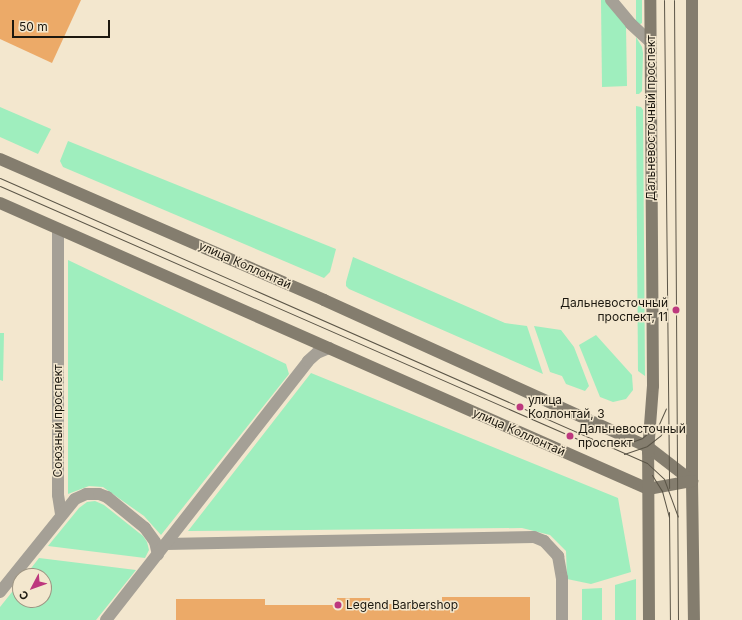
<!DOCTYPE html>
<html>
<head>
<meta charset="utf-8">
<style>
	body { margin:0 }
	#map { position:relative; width:742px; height:620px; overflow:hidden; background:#f3e7ce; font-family:Inter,sans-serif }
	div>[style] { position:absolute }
	.green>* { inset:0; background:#9feebe }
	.building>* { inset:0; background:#ecaa68 }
	.street>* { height:12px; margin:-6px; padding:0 6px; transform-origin:6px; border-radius:6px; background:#a5a096 }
	.secondary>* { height:12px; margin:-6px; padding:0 6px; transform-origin:6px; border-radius:6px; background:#847d6e }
	.tram>* { height:1px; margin:-0.5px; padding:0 0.5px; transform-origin:0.5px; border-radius:0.5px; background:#5b5547 }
	.dots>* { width:11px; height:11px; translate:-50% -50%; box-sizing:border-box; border:2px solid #f3e7ce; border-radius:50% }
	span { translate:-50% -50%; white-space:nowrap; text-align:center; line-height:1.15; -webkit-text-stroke:3px #f3e7ce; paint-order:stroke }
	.street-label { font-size:12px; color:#1c180f }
	.poi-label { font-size:12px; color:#1c180f }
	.right { translate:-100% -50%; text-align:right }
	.left { translate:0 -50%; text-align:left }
	.north { position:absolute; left:12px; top:568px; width:40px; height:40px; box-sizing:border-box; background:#f3e7ce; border:1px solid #9d9482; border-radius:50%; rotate:229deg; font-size:11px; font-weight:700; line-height:16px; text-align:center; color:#1c180f }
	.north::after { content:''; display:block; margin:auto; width:14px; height:18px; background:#bd387e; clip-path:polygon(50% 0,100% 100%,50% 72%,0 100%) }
	.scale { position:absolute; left:12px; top:20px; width:98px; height:18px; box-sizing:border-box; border:2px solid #1c180f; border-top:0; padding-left:5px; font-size:12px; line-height:14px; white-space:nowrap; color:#1c180f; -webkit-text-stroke:3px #f3e7ce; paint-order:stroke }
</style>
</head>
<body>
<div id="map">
	<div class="green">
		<i style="clip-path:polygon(601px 0,605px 0,626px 26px,627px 86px,602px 87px)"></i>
		<i style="clip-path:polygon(636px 0,642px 0,642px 23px,639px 25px,636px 22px)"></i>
		<i style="clip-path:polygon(636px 37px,642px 47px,643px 53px,642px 91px,639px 94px,636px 94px)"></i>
		<i style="clip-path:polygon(636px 106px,641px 107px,643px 110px,645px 376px,638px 371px)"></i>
		<i style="clip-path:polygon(0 107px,51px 129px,38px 154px,0 137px)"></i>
		<i style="clip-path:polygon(68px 141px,336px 249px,330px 272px,324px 278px,63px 167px,60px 161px)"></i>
		<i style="clip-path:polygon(353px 257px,505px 323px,527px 326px,543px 374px,349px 289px,346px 286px,346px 282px)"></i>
		<i style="clip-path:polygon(68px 260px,286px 364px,289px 374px,161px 535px,144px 516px,103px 487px,89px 486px,68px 494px)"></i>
		<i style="clip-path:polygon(534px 326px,561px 330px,574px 347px,589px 386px,585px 391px,566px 384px,562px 376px,550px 372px)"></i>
		<i style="clip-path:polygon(0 333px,4px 333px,3px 381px,0 380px)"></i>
		<i style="clip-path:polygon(596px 335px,632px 375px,633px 390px,626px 399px,613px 402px,600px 397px,579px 345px)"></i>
		<i style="clip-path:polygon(311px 373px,618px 498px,631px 572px,591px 584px,567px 579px,566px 551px,550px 535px,522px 528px,188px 531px)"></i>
		<i style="clip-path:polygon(95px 501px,104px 505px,143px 536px,147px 542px,149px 550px,145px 558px,48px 546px,79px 508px,87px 502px)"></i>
		<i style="clip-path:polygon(39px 558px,136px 570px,96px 620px,0 620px,0 607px,20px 582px,20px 600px,44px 600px,44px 576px,25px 576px)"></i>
		<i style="clip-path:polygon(636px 579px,636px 620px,615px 620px,615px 585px)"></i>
		<i style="clip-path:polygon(602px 588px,602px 620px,582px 620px,582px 589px)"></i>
	</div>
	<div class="building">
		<i style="clip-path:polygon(0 0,81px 0,52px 63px,0 39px)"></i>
		<i style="clip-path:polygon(442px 597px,530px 597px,530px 620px,176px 620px,176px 599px,265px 599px,265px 605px,337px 605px,337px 598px,370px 598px,370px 604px,442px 604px)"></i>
	</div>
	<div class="street">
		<i style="left:611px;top:0;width:31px;rotate:50deg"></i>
		<i style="left:631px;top:24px;width:26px;rotate:43deg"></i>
		<i style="left:58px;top:229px;width:266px;rotate:90deg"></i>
		<i style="left:58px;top:495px;width:20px;rotate:81deg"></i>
		<i style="left:166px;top:544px;width:368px;rotate:-1.1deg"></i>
		<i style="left:534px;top:537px;width:11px;rotate:22deg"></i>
		<i style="left:544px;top:541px;width:21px;rotate:47deg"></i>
		<i style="left:558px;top:556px;width:22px;rotate:80deg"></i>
		<i style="left:562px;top:578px;width:42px;rotate:90deg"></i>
		<i style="left:0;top:592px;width:119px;rotate:-51.1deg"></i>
		<i style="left:75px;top:499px;width:12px;rotate:-24deg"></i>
		<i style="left:86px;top:494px;width:13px"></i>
		<i style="left:99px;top:494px;width:9px;rotate:21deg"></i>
		<i style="left:107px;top:497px;width:49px;rotate:39.2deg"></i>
		<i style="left:145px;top:528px;width:17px;rotate:54deg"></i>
		<i style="left:155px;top:542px;width:13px;rotate:77deg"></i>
		<i style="left:106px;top:620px;width:328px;rotate:-52deg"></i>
		<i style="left:308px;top:361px;width:12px;rotate:-42deg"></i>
		<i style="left:317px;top:353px;width:13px;rotate:-23deg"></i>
	</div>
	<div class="secondary">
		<i style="left:692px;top:0;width:481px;rotate:90deg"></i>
		<i style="left:692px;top:481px;width:139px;rotate:89.2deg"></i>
		<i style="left:0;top:159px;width:353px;rotate:23.5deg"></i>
		<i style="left:324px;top:300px;width:356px;rotate:24.4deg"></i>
		<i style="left:648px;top:447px;width:56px;rotate:37.7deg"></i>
		<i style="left:0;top:203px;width:708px;rotate:23.81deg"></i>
		<i style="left:648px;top:489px;width:45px;rotate:-10.3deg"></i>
		<i style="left:649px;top:620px;width:168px;rotate:-90.3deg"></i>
		<i style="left:648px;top:452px;width:66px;rotate:-85.7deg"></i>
		<i style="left:653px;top:386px;width:386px;rotate:-90.4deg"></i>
	</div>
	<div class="tram">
		<i style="left:664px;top:0;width:488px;rotate:89.4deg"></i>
		<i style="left:674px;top:0;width:620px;rotate:89.63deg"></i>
		<i style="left:0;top:178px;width:707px;rotate:23.77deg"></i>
		<i style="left:647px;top:463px;width:23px;rotate:43deg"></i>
		<i style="left:664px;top:479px;width:40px;rotate:69.8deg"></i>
		<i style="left:0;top:186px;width:635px;rotate:23.66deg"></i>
		<i style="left:610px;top:445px;width:13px"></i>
		<i style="left:623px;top:445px;width:20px;rotate:-20deg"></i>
		<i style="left:642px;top:438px;width:22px;rotate:-39deg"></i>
		<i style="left:659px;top:424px;width:17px;rotate:-66deg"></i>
		<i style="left:624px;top:454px;width:24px;rotate:-19deg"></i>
		<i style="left:647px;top:446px;width:16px;rotate:-38deg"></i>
		<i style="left:660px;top:436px;width:15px;rotate:-53deg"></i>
		<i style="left:652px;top:475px;width:19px;rotate:58deg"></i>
		<i style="left:662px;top:491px;width:27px;rotate:75deg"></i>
		<i style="left:669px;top:512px;width:108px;rotate:89.5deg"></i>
	</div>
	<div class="dots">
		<i style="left:676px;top:310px;background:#bd387e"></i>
		<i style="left:520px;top:407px;background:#bd387e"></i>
		<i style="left:570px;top:436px;background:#bd387e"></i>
		<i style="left:338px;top:605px;background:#bd387e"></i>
	</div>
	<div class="street-label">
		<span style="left:651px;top:118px;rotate:-90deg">Дальневосточный проспект</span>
		<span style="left:245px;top:265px;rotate:24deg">улица Коллонтай</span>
		<span style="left:58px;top:421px;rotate:-90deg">Союзный проспект</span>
		<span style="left:519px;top:432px;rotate:24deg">улица Коллонтай</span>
	</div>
	<div class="poi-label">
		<span class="right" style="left:668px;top:310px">Дальневосточный<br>проспект, 11</span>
		<span class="left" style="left:528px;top:407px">улица<br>Коллонтай, 3</span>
		<span class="left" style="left:578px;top:436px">Дальневосточный<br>проспект</span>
		<span class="left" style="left:346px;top:605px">Legend Barbershop</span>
	</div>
	<div class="north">С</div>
	<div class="scale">50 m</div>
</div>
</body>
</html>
